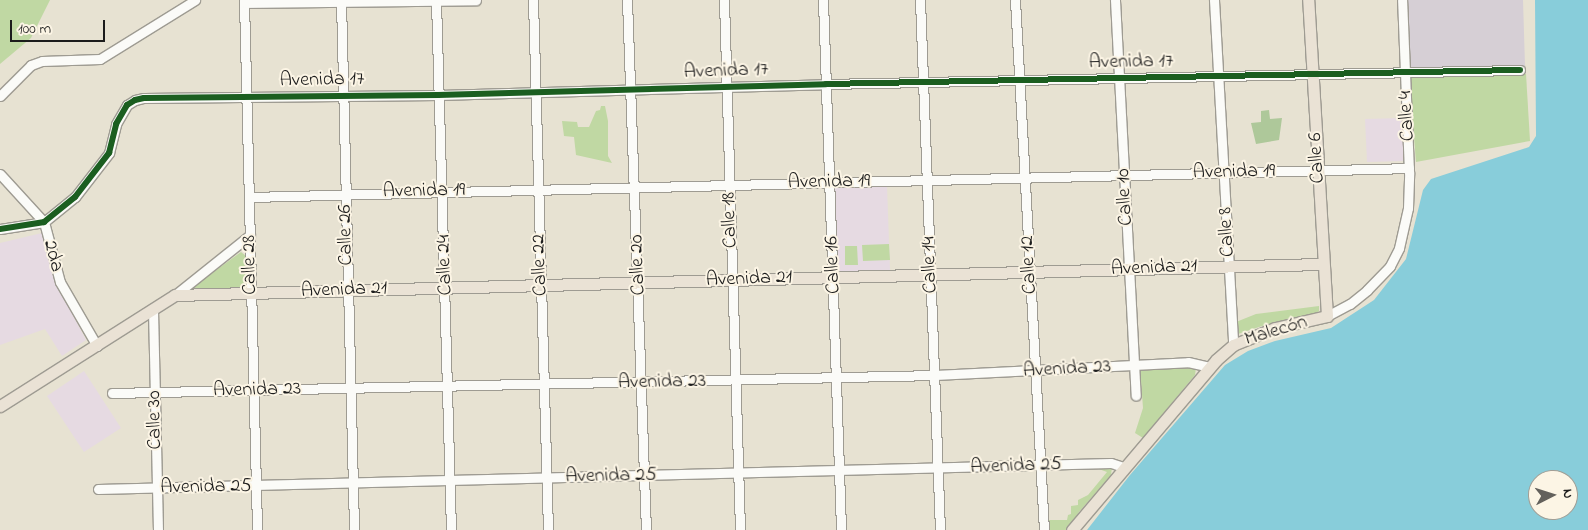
<!DOCTYPE html>
<html>
<head>
<meta charset="utf-8">
<style>
	body { margin:0 }
	#map { position:relative; width:1588px; height:530px; overflow:hidden; background:#e7e2d2; font-family:"Indie Flower",sans-serif }
	div>[style] { position:absolute }
	.built>* { inset:0; background:#e6dae2 }
	.industrial>* { inset:0; background:#d6cfd5 }
	.green>* { inset:0; background:#c0d8a3 }
	.forest>* { inset:0; background:#aec89a }
	.water>* { inset:0; background:#88cdda }
	.roads { filter:drop-shadow(1px 0 #9e9b92) drop-shadow(-1px 0 #9e9b92) drop-shadow(0 1px #9e9b92) drop-shadow(0 -1px #9e9b92) }
	.minor>* { height:9px; margin:-4.5px; padding:0 4.5px; transform-origin:4.5px; border-radius:4.5px; background:#fbfbf8 }
	.major>* { height:11px; margin:-5.5px; padding:0 5.5px; transform-origin:5.5px; border-radius:5.5px; background:#eae2d5 }
	.cycleway>* { height:6px; margin:-3px; padding:0 3px; transform-origin:3px; border-radius:3px; background:#1b5e20 }
	span { translate:-50% -50%; white-space:nowrap; text-align:center; line-height:1.15; -webkit-text-stroke:4px #fcf5e5; paint-order:stroke }
	.street-label { font-size:20px; color:#1c1c1c }
	.north { position:absolute; left:1528px; top:470px; width:50px; height:50px; box-sizing:border-box; background:#fcf5e5; border:1px solid #a29e95; border-radius:50%; rotate:85deg; font-size:14px; font-weight:700; line-height:20px; text-align:center; color:#1c1c1c }
	.north::after { content:''; display:block; margin:auto; width:18px; height:22px; background:#63615c; clip-path:polygon(50% 0,100% 100%,50% 72%,0 100%) }
	.scale { position:absolute; left:10px; top:20px; width:95px; height:22px; box-sizing:border-box; border:2px solid #1c1c1c; border-top:0; padding-left:6px; font-size:15px; line-height:18px; white-space:nowrap; color:#1c1c1c; -webkit-text-stroke:4px #fcf5e5; paint-order:stroke }
</style>
</head>
<body>
<div id="map">
	<div class="built">
		<i style="clip-path:polygon(1403px 118px,1404px 161px,1367px 162px,1365px 119px)"></i>
		<i style="clip-path:polygon(887px 186px,890px 270px,836px 272px,833px 188px)"></i>
		<i style="clip-path:polygon(42px 233px,56px 283px,86px 340px,62px 356px,45px 329px,0 345px,0 243px)"></i>
		<i style="clip-path:polygon(84px 371px,121px 428px,84px 452px,47px 396px)"></i>
	</div>
	<div class="industrial">
		<i style="clip-path:polygon(1406px 0,1523px 0,1525px 66px,1409px 69px)"></i>
	</div>
	<div class="green">
		<i style="clip-path:polygon(0 0,50px 0,31px 38px,0 64px)"></i>
		<i style="clip-path:polygon(1526px 74px,1530px 141px,1416px 162px,1409px 75px)"></i>
		<i style="clip-path:polygon(601px 106px,605px 106px,608px 121px,608px 156px,612px 163px,576px 155px,574px 137px,564px 136px,562px 121px,577px 122px,578px 127px,589px 127px,596px 111px,600px 110px)"></i>
		<i style="clip-path:polygon(889px 244px,890px 260px,863px 261px,862px 245px)"></i>
		<i style="clip-path:polygon(845px 246px,857px 246px,858px 265px,845px 265px)"></i>
		<i style="clip-path:polygon(241px 252px,246px 256px,247px 288px,195px 290px,193px 287px)"></i>
		<i style="clip-path:polygon(1319px 306px,1319px 311px,1314px 316px,1262px 326px,1238px 334px,1236px 322px,1256px 314px)"></i>
		<i style="clip-path:polygon(1188px 366px,1196px 368px,1195px 375px,1143px 438px,1135px 433px,1143px 408px,1140px 368px)"></i>
		<i style="clip-path:polygon(1112px 467px,1111px 475px,1079px 512px,1068px 530px,1049px 530px,1048px 520px,1067px 520px,1068px 515px,1071px 514px,1071px 506px,1078px 505px,1078px 500px,1088px 495px,1107px 472px,1096px 468px)"></i>
	</div>
	<div class="forest">
		<i style="clip-path:polygon(1269px 110px,1270px 119px,1282px 118px,1279px 140px,1256px 144px,1251px 123px,1261px 122px,1261px 111px)"></i>
	</div>
	<div class="water">
		<i style="clip-path:polygon(evenodd,1535px 0,1588px 0,1588px 530px,1087px 530px,1130px 475px,1225px 365px,1248px 351px,1275px 341px,1331px 328px,1374px 300px,1406px 259px,1423px 190px,1431px 179px,1529px 147px,1536px 136px,1535px 0,1538px 480px,1568px 480px,1568px 510px,1538px 510px,1538px 480px)"></i>
	</div>
	<div class="roads">
		<div class="minor">
			<i style="left:244px;top:0;width:530px;rotate:88.59deg"></i>
			<i style="left:341px;top:0;width:530px;rotate:88.59deg"></i>
			<i style="left:436px;top:0;width:530px;rotate:88.38deg"></i>
			<i style="left:533px;top:0;width:530px;rotate:88.38deg"></i>
			<i style="left:627px;top:0;width:530px;rotate:87.95deg"></i>
			<i style="left:724px;top:0;width:530px;rotate:88.27deg"></i>
			<i style="left:823px;top:0;width:530px;rotate:88.05deg"></i>
			<i style="left:920px;top:0;width:530px;rotate:87.84deg"></i>
			<i style="left:1015px;top:0;width:531px;rotate:86.87deg"></i>
			<i style="left:1115px;top:0;width:396px;rotate:87deg"></i>
			<i style="left:1214px;top:0;width:346px;rotate:86.8deg"></i>
			<i style="left:246px;top:3px;width:230px;rotate:-0.7deg"></i>
			<i style="left:0;top:96px;width:44px;rotate:-45deg"></i>
			<i style="left:31px;top:65px;width:12px;rotate:-20deg"></i>
			<i style="left:42px;top:61px;width:58px;rotate:-2deg"></i>
			<i style="left:100px;top:59px;width:112px;rotate:-31.8deg"></i>
			<i style="left:0;top:174px;width:65px;rotate:47.5deg"></i>
			<i style="left:44px;top:222px;width:62px;rotate:75.1deg"></i>
			<i style="left:60px;top:282px;width:74px;rotate:60deg"></i>
			<i style="left:250px;top:197px;width:1159px;rotate:-1.43deg"></i>
			<i style="left:0;top:229px;width:45px;rotate:-9deg"></i>
			<i style="left:44px;top:222px;width:40px;rotate:-39deg"></i>
			<i style="left:75px;top:197px;width:56px;rotate:-52.3deg"></i>
			<i style="left:109px;top:153px;width:30px;rotate:-76deg"></i>
			<i style="left:116px;top:124px;width:22px;rotate:-60deg"></i>
			<i style="left:127px;top:105px;width:9px;rotate:-32deg"></i>
			<i style="left:135px;top:100px;width:9px;rotate:-13deg"></i>
			<i style="left:144px;top:98px;width:294px;rotate:-0.6deg"></i>
			<i style="left:438px;top:95px;width:388px;rotate:-1.6deg"></i>
			<i style="left:826px;top:84px;width:694px;rotate:-1.16deg"></i>
			<i style="left:175px;top:295px;width:96px;rotate:-38.7deg"></i>
			<i style="left:153px;top:310px;width:220px;rotate:88.7deg"></i>
			<i style="left:1327px;top:316px;width:26px;rotate:-28deg"></i>
			<i style="left:1350px;top:304px;width:22px;rotate:-39deg"></i>
			<i style="left:1367px;top:290px;width:33px;rotate:-46deg"></i>
			<i style="left:1390px;top:266px;width:20px;rotate:-63deg"></i>
			<i style="left:1399px;top:248px;width:41px;rotate:-77.3deg"></i>
			<i style="left:1408px;top:208px;width:36px;rotate:-88deg"></i>
			<i style="left:1409px;top:172px;width:172px;rotate:-92.3deg"></i>
			<i style="left:112px;top:393px;width:823px;rotate:-1.25deg"></i>
			<i style="left:935px;top:375px;width:253px;rotate:-2.9deg"></i>
			<i style="left:1188px;top:362px;width:23px;rotate:13deg"></i>
			<i style="left:98px;top:489px;width:1013px;rotate:-1.47deg"></i>
			<i style="left:1111px;top:463px;width:13px;rotate:18deg"></i>
		</div>
		<div class="major">
			<i style="left:0;top:406px;width:207px;rotate:-32.4deg"></i>
			<i style="left:175px;top:295px;width:1148px;rotate:-1.55deg"></i>
			<i style="left:1072px;top:530px;width:223px;rotate:-49.7deg"></i>
			<i style="left:1216px;top:360px;width:23px;rotate:-41deg"></i>
			<i style="left:1233px;top:345px;width:45px;rotate:-22deg"></i>
			<i style="left:1275px;top:328px;width:53px;rotate:-13deg"></i>
			<i style="left:1327px;top:316px;width:317px;rotate:-93.4deg"></i>
		</div>
	</div>
	<div class="cycleway">
		<i style="left:0;top:229px;width:45px;rotate:-9deg"></i>
		<i style="left:44px;top:222px;width:40px;rotate:-39deg"></i>
		<i style="left:75px;top:197px;width:56px;rotate:-52.3deg"></i>
		<i style="left:109px;top:153px;width:30px;rotate:-76deg"></i>
		<i style="left:116px;top:124px;width:22px;rotate:-60deg"></i>
		<i style="left:127px;top:105px;width:9px;rotate:-32deg"></i>
		<i style="left:135px;top:100px;width:9px;rotate:-13deg"></i>
		<i style="left:144px;top:98px;width:294px;rotate:-0.6deg"></i>
		<i style="left:438px;top:95px;width:388px;rotate:-1.6deg"></i>
		<i style="left:826px;top:84px;width:694px;rotate:-1.16deg"></i>
	</div>
	<div class="street-label">
		<span style="left:1131px;top:62px;rotate:-1deg">Avenida 17</span>
		<span style="left:726px;top:71px;rotate:-2deg">Avenida 17</span>
		<span style="left:322px;top:80px;rotate:-1deg">Avenida 17</span>
		<span style="left:1407px;top:116px;rotate:-93deg">Calle 4</span>
		<span style="left:1317px;top:158px;rotate:-93deg">Calle 6</span>
		<span style="left:1234px;top:172px;rotate:-1deg">Avenida 19</span>
		<span style="left:829px;top:182px;rotate:-1deg">Avenida 19</span>
		<span style="left:424px;top:191px;rotate:-1deg">Avenida 19</span>
		<span style="left:1125px;top:197px;rotate:-93deg">Calle 10</span>
		<span style="left:730px;top:220px;rotate:-92deg">Calle 18</span>
		<span style="left:1227px;top:232px;rotate:-93deg">Calle 8</span>
		<span style="left:346px;top:235px;rotate:-91deg">Calle 26</span>
		<span style="left:53px;top:256px;rotate:75deg">2da</span>
		<span style="left:250px;top:265px;rotate:-91deg">Calle 28</span>
		<span style="left:445px;top:265px;rotate:-92deg">Calle 24</span>
		<span style="left:540px;top:265px;rotate:-92deg">Calle 22</span>
		<span style="left:638px;top:265px;rotate:-92deg">Calle 20</span>
		<span style="left:833px;top:265px;rotate:-92deg">Calle 16</span>
		<span style="left:930px;top:265px;rotate:-92deg">Calle 14</span>
		<span style="left:1029px;top:265px;rotate:-93deg">Calle 12</span>
		<span style="left:1154px;top:268px;rotate:-2deg">Avenida 21</span>
		<span style="left:749px;top:279px;rotate:-2deg">Avenida 21</span>
		<span style="left:344px;top:290px;rotate:-2deg">Avenida 21</span>
		<span style="left:1276px;top:331px;rotate:-17deg">Malecón</span>
		<span style="left:1067px;top:369px;rotate:-3deg">Avenida 23</span>
		<span style="left:662px;top:382px;rotate:-1deg">Avenida 23</span>
		<span style="left:257px;top:390px;rotate:-1deg">Avenida 23</span>
		<span style="left:155px;top:420px;rotate:-91deg">Calle 30</span>
		<span style="left:1016px;top:466px;rotate:-2deg">Avenida 25</span>
		<span style="left:611px;top:476px;rotate:-1deg">Avenida 25</span>
		<span style="left:206px;top:487px;rotate:-1deg">Avenida 25</span>
	</div>
	<div class="north">N</div>
	<div class="scale">100 m</div>
</div>
</body>
</html>
